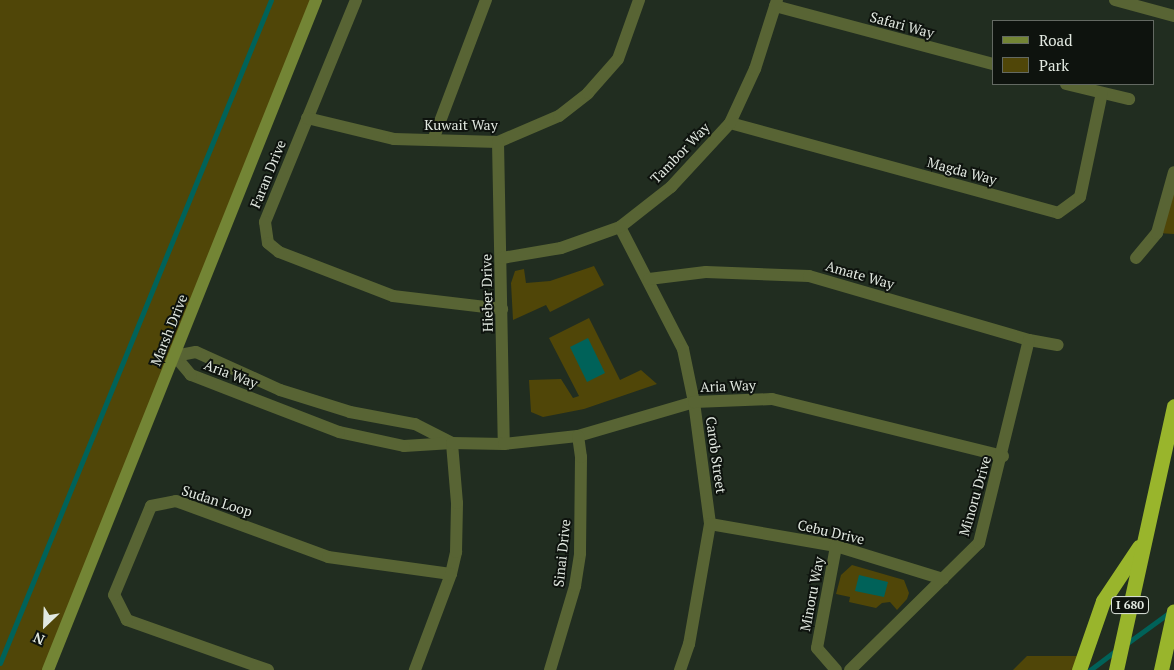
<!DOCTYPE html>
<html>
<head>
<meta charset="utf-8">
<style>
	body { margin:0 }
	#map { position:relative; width:1174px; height:670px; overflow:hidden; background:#212d20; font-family:"PT Serif",serif }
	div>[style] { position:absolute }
	.green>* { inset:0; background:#504608 }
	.water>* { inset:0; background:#006259 }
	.stream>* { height:5px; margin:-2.5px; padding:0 2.5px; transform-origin:2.5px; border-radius:2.5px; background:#006259 }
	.street>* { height:12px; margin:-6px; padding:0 6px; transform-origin:6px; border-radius:6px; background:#586434 }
	.secondary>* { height:12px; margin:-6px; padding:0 6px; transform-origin:6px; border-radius:6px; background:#738535 }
	.highway>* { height:15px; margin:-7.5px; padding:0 7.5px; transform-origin:7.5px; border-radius:7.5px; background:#99b52c }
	span { translate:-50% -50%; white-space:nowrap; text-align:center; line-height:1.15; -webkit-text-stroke:4px #0e130e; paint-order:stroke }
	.shield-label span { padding:1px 4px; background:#0e130e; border:1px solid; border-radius:4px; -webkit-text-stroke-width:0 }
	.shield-label { font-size:12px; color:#e2e9e1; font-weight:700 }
	.street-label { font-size:14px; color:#e2e9e1 }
	.legend { position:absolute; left:992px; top:20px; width:162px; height:65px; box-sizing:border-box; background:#0e130e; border:1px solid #636962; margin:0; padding:6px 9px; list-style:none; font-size:15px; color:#e2e9e1 }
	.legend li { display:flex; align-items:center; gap:10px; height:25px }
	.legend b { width:25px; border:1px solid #636962 }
	.north { position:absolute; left:20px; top:600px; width:50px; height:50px; -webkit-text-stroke:4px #0e130e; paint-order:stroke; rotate:204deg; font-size:14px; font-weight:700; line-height:20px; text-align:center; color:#e2e9e1 }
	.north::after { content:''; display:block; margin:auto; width:18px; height:22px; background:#e2e9e1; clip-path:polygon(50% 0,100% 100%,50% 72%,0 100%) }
</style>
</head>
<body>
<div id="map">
	<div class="green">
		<i style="clip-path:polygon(0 0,316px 0,48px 670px,0 670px)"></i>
		<i style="clip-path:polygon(1174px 172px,1174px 234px,1157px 233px)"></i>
		<i style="clip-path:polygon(594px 266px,604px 285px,550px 312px,546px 305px,513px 320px,511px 283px,515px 271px,524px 269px,526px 283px,550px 281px)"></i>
		<i style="clip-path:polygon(589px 318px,620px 380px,641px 370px,657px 384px,584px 409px,543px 417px,531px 412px,529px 380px,561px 379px,573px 398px,579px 396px,549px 338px)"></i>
		<i style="clip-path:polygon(852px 565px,904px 580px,909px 593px,907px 599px,897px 610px,890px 602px,882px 603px,876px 608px,849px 602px,850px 597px,836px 594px,841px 575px)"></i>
		<i style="clip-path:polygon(1027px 656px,1083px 656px,1079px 670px,1013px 670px)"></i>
	</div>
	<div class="water">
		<i style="clip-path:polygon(588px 338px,605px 373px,587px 382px,570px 347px)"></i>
		<i style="clip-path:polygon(859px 575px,888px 582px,884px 597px,855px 591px)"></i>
	</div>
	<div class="stream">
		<i style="left:1126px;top:644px;width:54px;rotate:-36deg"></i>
		<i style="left:0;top:663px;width:716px;rotate:-67.77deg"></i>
		<i style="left:1090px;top:670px;width:34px;rotate:-37deg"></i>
	</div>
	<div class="street">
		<i style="left:356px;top:0;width:240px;rotate:112.3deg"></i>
		<i style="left:265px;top:222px;width:21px;rotate:82deg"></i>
		<i style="left:268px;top:243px;width:14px;rotate:39deg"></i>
		<i style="left:279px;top:252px;width:122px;rotate:21.1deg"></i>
		<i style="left:393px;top:296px;width:110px;rotate:6.8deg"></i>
		<i style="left:1115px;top:0;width:61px;rotate:15.2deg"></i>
		<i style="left:775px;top:6px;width:226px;rotate:14.9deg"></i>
		<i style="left:1066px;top:84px;width:65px;rotate:13.4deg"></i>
		<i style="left:307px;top:118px;width:89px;rotate:13.6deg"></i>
		<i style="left:394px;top:139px;width:104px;rotate:1.7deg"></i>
		<i style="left:498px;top:142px;width:66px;rotate:-23.1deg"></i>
		<i style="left:559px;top:116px;width:37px;rotate:-38deg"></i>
		<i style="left:588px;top:93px;width:45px;rotate:-48.6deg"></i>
		<i style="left:618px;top:59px;width:63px;rotate:-70.4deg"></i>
		<i style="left:730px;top:123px;width:340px;rotate:15.3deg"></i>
		<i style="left:1058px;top:213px;width:27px;rotate:-36deg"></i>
		<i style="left:1080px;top:197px;width:106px;rotate:-78.1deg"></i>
		<i style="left:433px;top:140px;width:150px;rotate:-69.3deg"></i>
		<i style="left:498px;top:142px;width:302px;rotate:88.9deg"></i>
		<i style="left:620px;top:227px;width:137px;rotate:62.7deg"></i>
		<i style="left:683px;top:349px;width:54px;rotate:78.3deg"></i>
		<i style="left:694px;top:402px;width:123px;rotate:82.5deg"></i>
		<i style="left:710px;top:524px;width:122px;rotate:99.9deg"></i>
		<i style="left:689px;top:644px;width:28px;rotate:109deg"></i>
		<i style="left:502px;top:258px;width:60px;rotate:-9.6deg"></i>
		<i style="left:561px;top:248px;width:63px;rotate:-19.6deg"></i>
		<i style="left:620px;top:227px;width:65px;rotate:-38.1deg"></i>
		<i style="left:671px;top:187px;width:87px;rotate:-47.3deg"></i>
		<i style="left:730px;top:123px;width:60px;rotate:-65.2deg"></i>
		<i style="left:755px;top:69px;width:72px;rotate:-72.3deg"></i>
		<i style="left:1136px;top:258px;width:33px;rotate:-50deg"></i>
		<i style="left:1157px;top:233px;width:63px;rotate:-74.4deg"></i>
		<i style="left:649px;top:279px;width:57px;rotate:-7deg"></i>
		<i style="left:706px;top:272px;width:103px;rotate:2.2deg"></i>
		<i style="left:809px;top:276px;width:229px;rotate:16.2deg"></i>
		<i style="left:1029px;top:340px;width:29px;rotate:10deg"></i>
		<i style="left:196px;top:352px;width:92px;rotate:24.3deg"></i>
		<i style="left:280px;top:390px;width:73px;rotate:17.4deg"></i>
		<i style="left:350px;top:412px;width:66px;rotate:10.5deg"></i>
		<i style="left:415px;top:424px;width:42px;rotate:27.2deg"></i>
		<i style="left:452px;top:443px;width:48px;rotate:176.4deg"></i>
		<i style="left:404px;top:446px;width:66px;rotate:-167.8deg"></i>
		<i style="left:339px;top:432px;width:159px;rotate:-158.9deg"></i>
		<i style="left:191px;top:375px;width:25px;rotate:-130deg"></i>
		<i style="left:175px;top:356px;width:21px;rotate:-11deg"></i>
		<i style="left:710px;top:524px;width:128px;rotate:9.9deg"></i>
		<i style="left:836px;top:546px;width:112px;rotate:17.1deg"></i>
		<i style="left:451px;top:574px;width:23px;rotate:-77deg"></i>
		<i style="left:456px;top:552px;width:49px;rotate:-88.8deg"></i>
		<i style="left:457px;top:503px;width:60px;rotate:-94.8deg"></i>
		<i style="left:452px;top:443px;width:52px;rotate:1.1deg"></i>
		<i style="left:504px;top:444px;width:74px;rotate:-6.2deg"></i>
		<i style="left:578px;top:436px;width:121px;rotate:-16.3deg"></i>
		<i style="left:694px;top:402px;width:78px;rotate:-2.2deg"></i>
		<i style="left:772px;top:399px;width:238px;rotate:13.9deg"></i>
		<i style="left:268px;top:670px;width:150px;rotate:-160.5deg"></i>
		<i style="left:127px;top:620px;width:28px;rotate:-117deg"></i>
		<i style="left:114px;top:595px;width:96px;rotate:-67.4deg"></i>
		<i style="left:151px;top:506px;width:25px;rotate:-11deg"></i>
		<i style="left:176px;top:501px;width:162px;rotate:20.2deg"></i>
		<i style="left:328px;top:557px;width:124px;rotate:7.9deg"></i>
		<i style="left:451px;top:574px;width:103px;rotate:110.6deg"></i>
		<i style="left:550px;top:670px;width:88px;rotate:-73.4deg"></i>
		<i style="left:575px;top:586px;width:33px;rotate:-81deg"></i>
		<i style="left:580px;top:553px;width:96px;rotate:-89.4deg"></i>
		<i style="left:581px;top:457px;width:21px;rotate:-98deg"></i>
		<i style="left:836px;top:670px;width:29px;rotate:-131deg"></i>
		<i style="left:817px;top:648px;width:104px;rotate:-79.4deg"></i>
		<i style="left:850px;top:670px;width:181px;rotate:-44.6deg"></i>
		<i style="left:979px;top:543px;width:209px;rotate:-76.2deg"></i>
	</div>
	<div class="secondary">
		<i style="left:48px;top:670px;width:722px;rotate:-68.2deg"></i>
	</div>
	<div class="highway">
		<i style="left:1079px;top:670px;width:73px;rotate:-70.8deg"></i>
		<i style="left:1103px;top:601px;width:65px;rotate:-56.3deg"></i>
		<i style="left:1116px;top:670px;width:270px;rotate:-77.6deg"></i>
		<i style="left:1161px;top:670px;width:60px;rotate:-77.6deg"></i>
	</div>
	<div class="shield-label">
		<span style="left:1130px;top:605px">I 680</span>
	</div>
	<div class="street-label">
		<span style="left:902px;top:25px;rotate:15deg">Safari Way</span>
		<span style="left:461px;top:125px">Kuwait Way</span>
		<span style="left:680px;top:153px;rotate:-46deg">Tambor Way</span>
		<span style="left:962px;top:171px;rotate:15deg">Magda Way</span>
		<span style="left:268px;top:174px;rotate:-68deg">Faran Drive</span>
		<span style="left:860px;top:275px;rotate:16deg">Amate Way</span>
		<span style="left:487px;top:293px;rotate:-91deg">Hieber Drive</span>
		<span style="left:169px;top:330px;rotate:-68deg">Marsh Drive</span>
		<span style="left:231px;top:374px;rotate:21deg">Aria Way</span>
		<span style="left:728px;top:386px;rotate:-2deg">Aria Way</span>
		<span style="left:716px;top:455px;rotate:82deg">Carob Street</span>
		<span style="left:975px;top:496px;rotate:-74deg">Minoru Drive</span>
		<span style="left:217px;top:501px;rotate:18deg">Sudan Loop</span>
		<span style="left:831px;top:532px;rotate:13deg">Cebu Drive</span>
		<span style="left:562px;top:553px;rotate:-84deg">Sinai Drive</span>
		<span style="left:812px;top:594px;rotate:-79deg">Minoru Way</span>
	</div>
	<ul class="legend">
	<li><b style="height:6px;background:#738535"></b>Road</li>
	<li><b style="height:14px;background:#504608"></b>Park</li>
	</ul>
	<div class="north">N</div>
</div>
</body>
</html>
